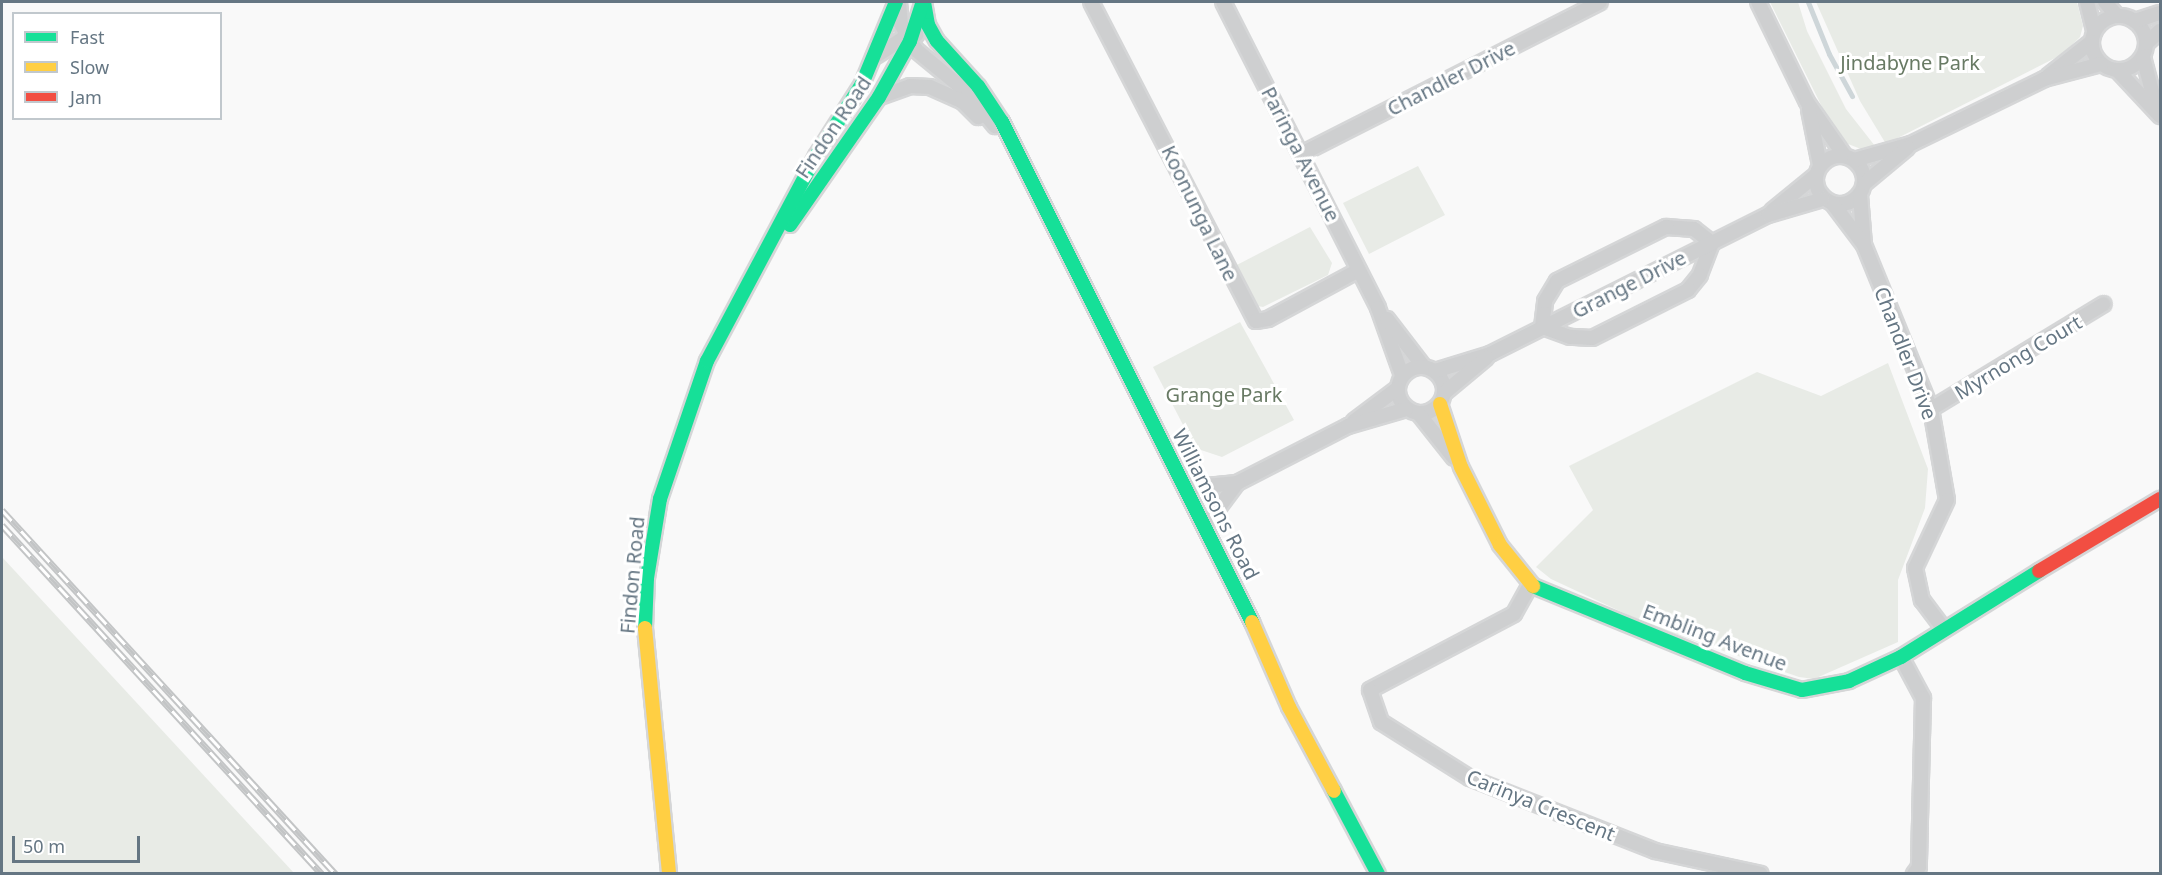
<!DOCTYPE html>
<html>
<head>
<meta charset="utf-8">
<style>
	body { margin:0 }
	#map { position:relative; width:2162px; height:875px; overflow:hidden; background:#f9f9f9; font-family:"Noto Sans",sans-serif }
	div>[style] { position:absolute }
	.green>* { inset:0; background:#e8ebe6 }
	.stream>* { height:5px; margin:-2.5px; padding:0 2.5px; transform-origin:2.5px; border-radius:2.5px; background:#ced6d9 }
	.roads { filter:drop-shadow(2px 0 #d5d6d7) drop-shadow(-2px 0 #d5d6d7) drop-shadow(0 2px #d5d6d7) drop-shadow(0 -2px #d5d6d7) }
	.street>* { height:14px; margin:-7px; padding:0 7px; transform-origin:7px; border-radius:7px; background:#cecfd0 }
	.street>.ring { margin:-7px; padding:0; box-sizing:content-box; background:none; border:14px solid #cecfd0; border-radius:50% }
	.fast>* { height:14px; margin:-7px; padding:0 7px; transform-origin:7px; border-radius:7px; background:#16e098 }
	.slow>* { height:14px; margin:-7px; padding:0 7px; transform-origin:7px; border-radius:7px; background:#ffcf43 }
	.jam>* { height:14px; margin:-7px; padding:0 7px; transform-origin:7px; border-radius:7px; background:#f24e42 }
	.rail>* { height:7px; margin-top:-3.5px; transform-origin:0; background:repeating-linear-gradient(90deg,#fff 0 14px,#c3c5c6 0 28px); box-sizing:border-box; border-block:2px solid #c3c5c6 }
	span { translate:-50% -50%; white-space:nowrap; text-align:center; line-height:1.15; -webkit-text-stroke:6px #fff; paint-order:stroke }
	.park-label { font-size:20px; color:#687a64 }
	.street-label { font-size:20px; color:#657683 }
	.frame { position:absolute; inset:0; border:3px solid #657683; pointer-events:none }
	.legend { position:absolute; left:12px; top:12px; width:210px; height:108px; box-sizing:border-box; background:#fff; border:2px solid #c1c8cd; margin:0; padding:8px 10px; list-style:none; font-size:18px; color:#657683 }
	.legend li { display:flex; align-items:center; gap:12px; height:30px }
	.legend b { width:30px; border:2px solid #c1c8cd }
	.scale { position:absolute; left:12px; top:836px; width:128px; height:27px; box-sizing:border-box; border:3px solid #657683; border-top:0; padding-left:8px; font-size:18px; line-height:21px; white-space:nowrap; color:#657683; -webkit-text-stroke:4px #fff; paint-order:stroke }
</style>
</head>
<body>
<div id="map">
	<div class="green">
		<i style="clip-path:polygon(1770px 2px,1798px 2px,1807px 31px,1846px 109px,1875px 146px,1861px 149px,1848px 144px,1831px 125px)"></i>
		<i style="clip-path:polygon(1816px 2px,2077px 2px,2083px 26px,2080px 37px,2063px 54px,1886px 144px,1860px 101px)"></i>
		<i style="clip-path:polygon(1418px 166px,1445px 215px,1369px 254px,1343px 203px)"></i>
		<i style="clip-path:polygon(1310px 227px,1332px 263px,1328px 275px,1263px 307px,1252px 305px,1233px 267px)"></i>
		<i style="clip-path:polygon(1240px 322px,1294px 420px,1222px 457px,1195px 448px,1153px 367px)"></i>
		<i style="clip-path:polygon(1888px 363px,1928px 469px,1925px 508px,1898px 580px,1898px 642px,1814px 679px,1799px 677px,1654px 627px,1551px 579px,1536px 567px,1593px 510px,1569px 466px,1757px 372px,1821px 396px)"></i>
		<i style="clip-path:polygon(2px 557px,294px 873px,2px 873px)"></i>
	</div>
	<div class="stream">
		<i style="left:1808px;top:2px;width:56px;rotate:68deg"></i>
		<i style="left:1829px;top:54px;width:48px;rotate:61.3deg"></i>
	</div>
	<div class="roads">
		<div class="street">
			<i style="left:899px;top:2px;width:22px;rotate:85deg"></i>
			<i style="left:901px;top:24px;width:30px;rotate:60deg"></i>
			<i style="left:916px;top:50px;width:67px;rotate:39.6deg"></i>
			<i style="left:968px;top:93px;width:43px;rotate:50.7deg"></i>
			<i style="left:1091px;top:2px;width:359px;rotate:62.7deg"></i>
			<i style="left:1256px;top:321px;width:12px;rotate:-9deg"></i>
			<i style="left:1268px;top:319px;width:103px;rotate:-28.3deg"></i>
			<i style="left:1223px;top:2px;width:343px;rotate:63.1deg"></i>
			<i style="left:1378px;top:308px;width:71px;rotate:70.3deg"></i>
			<i style="left:1758px;top:2px;width:111px;rotate:63.9deg"></i>
			<i style="left:1807px;top:102px;width:65px;rotate:55.1deg"></i>
			<i style="left:2087px;top:2px;width:30px;rotate:76deg"></i>
			<i style="left:2105px;top:2px;width:18px;rotate:49deg"></i>
			<i class="ring" style="left:2092px;top:16px;width:40px;height:40px"></i>
			<i style="left:2135px;top:21px;width:26px;rotate:-18deg"></i>
			<i style="left:2147px;top:43px;width:18px;rotate:-43deg"></i>
			<i style="left:876px;top:56px;width:31px;rotate:-33deg"></i>
			<i style="left:902px;top:39px;width:15px;rotate:-16deg"></i>
			<i style="left:2143px;top:57px;width:55px;rotate:75.2deg"></i>
			<i style="left:2118px;top:71px;width:62px;rotate:47deg"></i>
			<i style="left:2048px;top:76px;width:55px;rotate:-38.3deg"></i>
			<i style="left:880px;top:97px;width:32px;rotate:-20deg"></i>
			<i style="left:910px;top:86px;width:20px;rotate:3deg"></i>
			<i style="left:930px;top:87px;width:35px;rotate:24deg"></i>
			<i style="left:962px;top:101px;width:23px;rotate:45deg"></i>
			<i style="left:1809px;top:110px;width:56px;rotate:78.7deg"></i>
			<i style="left:1301px;top:154px;width:335px;rotate:-26.9deg"></i>
			<i class="ring" style="left:1816px;top:156px;width:34px;height:34px"></i>
			<i style="left:1854px;top:160px;width:59px;rotate:-15.7deg"></i>
			<i style="left:1911px;top:144px;width:148px;rotate:-26deg"></i>
			<i style="left:2044px;top:79px;width:59px;rotate:-14.7deg"></i>
			<i style="left:1865px;top:183px;width:55px;rotate:-39.8deg"></i>
			<i style="left:1860px;top:195px;width:50px;rotate:85.4deg"></i>
			<i style="left:1833px;top:204px;width:51px;rotate:52.9deg"></i>
			<i style="left:1864px;top:245px;width:177px;rotate:67.8deg"></i>
			<i style="left:1931px;top:409px;width:92px;rotate:80deg"></i>
			<i style="left:1947px;top:500px;width:75px;rotate:115.2deg"></i>
			<i style="left:1915px;top:568px;width:33px;rotate:78deg"></i>
			<i style="left:1922px;top:600px;width:35px;rotate:53deg"></i>
			<i style="left:1772px;top:211px;width:57px;rotate:-39.3deg"></i>
			<i style="left:1666px;top:227px;width:28px;rotate:4deg"></i>
			<i style="left:1694px;top:229px;width:23px;rotate:38deg"></i>
			<i style="left:1712px;top:243px;width:34px;rotate:111deg"></i>
			<i style="left:1700px;top:275px;width:19px;rotate:129deg"></i>
			<i style="left:1688px;top:290px;width:107px;rotate:153.4deg"></i>
			<i style="left:1592px;top:338px;width:22px;rotate:-177deg"></i>
			<i style="left:1570px;top:337px;width:30px;rotate:-160deg"></i>
			<i style="left:1542px;top:327px;width:26px;rotate:-83deg"></i>
			<i style="left:1545px;top:301px;width:23px;rotate:-59deg"></i>
			<i style="left:1557px;top:281px;width:122px;rotate:-26.4deg"></i>
			<i style="left:1387px;top:319px;width:59px;rotate:52.5deg"></i>
			<i class="ring" style="left:1398px;top:367px;width:32px;height:32px"></i>
			<i style="left:1435px;top:371px;width:58px;rotate:-17.2deg"></i>
			<i style="left:1490px;top:354px;width:311px;rotate:-26.6deg"></i>
			<i style="left:1768px;top:215px;width:57px;rotate:-16.2deg"></i>
			<i style="left:1444px;top:393px;width:55px;rotate:-39.8deg"></i>
			<i style="left:1931px;top:409px;width:202px;rotate:-31.3deg"></i>
			<i style="left:1419px;top:414px;width:56px;rotate:51.5deg"></i>
			<i style="left:1354px;top:421px;width:54px;rotate:-36.7deg"></i>
			<i style="left:1186px;top:488px;width:51px;rotate:-5.6deg"></i>
			<i style="left:1237px;top:483px;width:125px;rotate:-27.2deg"></i>
			<i style="left:1348px;top:426px;width:60px;rotate:-16.3deg"></i>
			<i style="left:1205px;top:526px;width:54px;rotate:-53.3deg"></i>
			<i style="left:1530px;top:585px;width:33px;rotate:119deg"></i>
			<i style="left:1514px;top:614px;width:163px;rotate:152.2deg"></i>
			<i style="left:1370px;top:690px;width:34px;rotate:71deg"></i>
			<i style="left:1381px;top:722px;width:105px;rotate:32.2deg"></i>
			<i style="left:1470px;top:778px;width:199px;rotate:21.5deg"></i>
			<i style="left:1655px;top:851px;width:108px;rotate:12.2deg"></i>
			<i style="left:1901px;top:657px;width:47px;rotate:61.8deg"></i>
			<i style="left:1923px;top:698px;width:169px;rotate:91.4deg"></i>
			<i style="left:1919px;top:867px;width:9px;rotate:126deg"></i>
		</div>
		<div class="fast">
			<i style="left:924px;top:2px;width:23px;rotate:80deg"></i>
			<i style="left:928px;top:25px;width:18px;rotate:61deg"></i>
			<i style="left:937px;top:41px;width:61px;rotate:47.7deg"></i>
			<i style="left:978px;top:86px;width:43px;rotate:56.3deg"></i>
			<i style="left:1002px;top:122px;width:559px;rotate:63.43deg"></i>
			<i style="left:790px;top:225px;width:156px;rotate:-55.2deg"></i>
			<i style="left:879px;top:97px;width:64px;rotate:-61deg"></i>
			<i style="left:910px;top:41px;width:39px;rotate:-72deg"></i>
			<i style="left:1533px;top:586px;width:229px;rotate:22.3deg"></i>
			<i style="left:1745px;top:673px;width:59px;rotate:16.6deg"></i>
			<i style="left:1802px;top:690px;width:48px;rotate:-10.8deg"></i>
			<i style="left:1849px;top:681px;width:57px;rotate:-24.8deg"></i>
			<i style="left:1901px;top:657px;width:163px;rotate:-31.9deg"></i>
			<i style="left:645px;top:628px;width:50px;rotate:-87.7deg"></i>
			<i style="left:647px;top:578px;width:80px;rotate:-80.7deg"></i>
			<i style="left:660px;top:499px;width:146px;rotate:-71.2deg"></i>
			<i style="left:707px;top:361px;width:232px;rotate:-62deg"></i>
			<i style="left:816px;top:156px;width:85px;rotate:-57.4deg"></i>
			<i style="left:862px;top:84px;width:89px;rotate:-67.5deg"></i>
			<i style="left:1334px;top:791px;width:94px;rotate:62.1deg"></i>
		</div>
		<div class="slow">
			<i style="left:1440px;top:404px;width:66px;rotate:71.6deg"></i>
			<i style="left:1461px;top:467px;width:87px;rotate:63.4deg"></i>
			<i style="left:1500px;top:545px;width:53px;rotate:51.2deg"></i>
			<i style="left:1252px;top:622px;width:93px;rotate:66.5deg"></i>
			<i style="left:1289px;top:707px;width:95px;rotate:61.8deg"></i>
			<i style="left:645px;top:628px;width:247px;rotate:84.4deg"></i>
		</div>
		<div class="jam">
			<i style="left:2039px;top:571px;width:141px;rotate:-30.8deg"></i>
		</div>
	</div>
	<div class="rail">
		<i style="left:2px;top:510px;width:494px;rotate:47.5deg"></i>
		<i style="left:2px;top:525px;width:473px;rotate:47.5deg"></i>
	</div>
	<div class="park-label">
		<span style="left:1910px;top:62px">Jindabyne Park</span>
		<span style="left:1224px;top:394px">Grange Park</span>
	</div>
	<div class="street-label">
		<span style="left:1451px;top:78px;rotate:-27deg">Chandler Drive</span>
		<span style="left:833px;top:127px;rotate:-56deg">Findon Road</span>
		<span style="left:1301px;top:154px;rotate:63deg">Paringa Avenue</span>
		<span style="left:1200px;top:213px;rotate:64deg">Koonunga Lane</span>
		<span style="left:1629px;top:284px;rotate:-27deg">Grange Drive</span>
		<span style="left:1906px;top:353px;rotate:69deg">Chandler Drive</span>
		<span style="left:2018px;top:357px;rotate:-31deg">Myrnong Court</span>
		<span style="left:1216px;top:504px;rotate:63deg">Williamsons Road</span>
		<span style="left:632px;top:575px;rotate:-85deg">Findon Road</span>
		<span style="left:1715px;top:637px;rotate:21deg">Embling Avenue</span>
		<span style="left:1541px;top:805px;rotate:22deg">Carinya Crescent</span>
	</div>
	<div class="frame"></div>
	<ul class="legend">
	<li><b style="height:8px;background:#16e098"></b>Fast</li>
	<li><b style="height:8px;background:#ffcf43"></b>Slow</li>
	<li><b style="height:8px;background:#f24e42"></b>Jam</li>
	</ul>
	<div class="scale">50 m</div>
</div>
</body>
</html>
